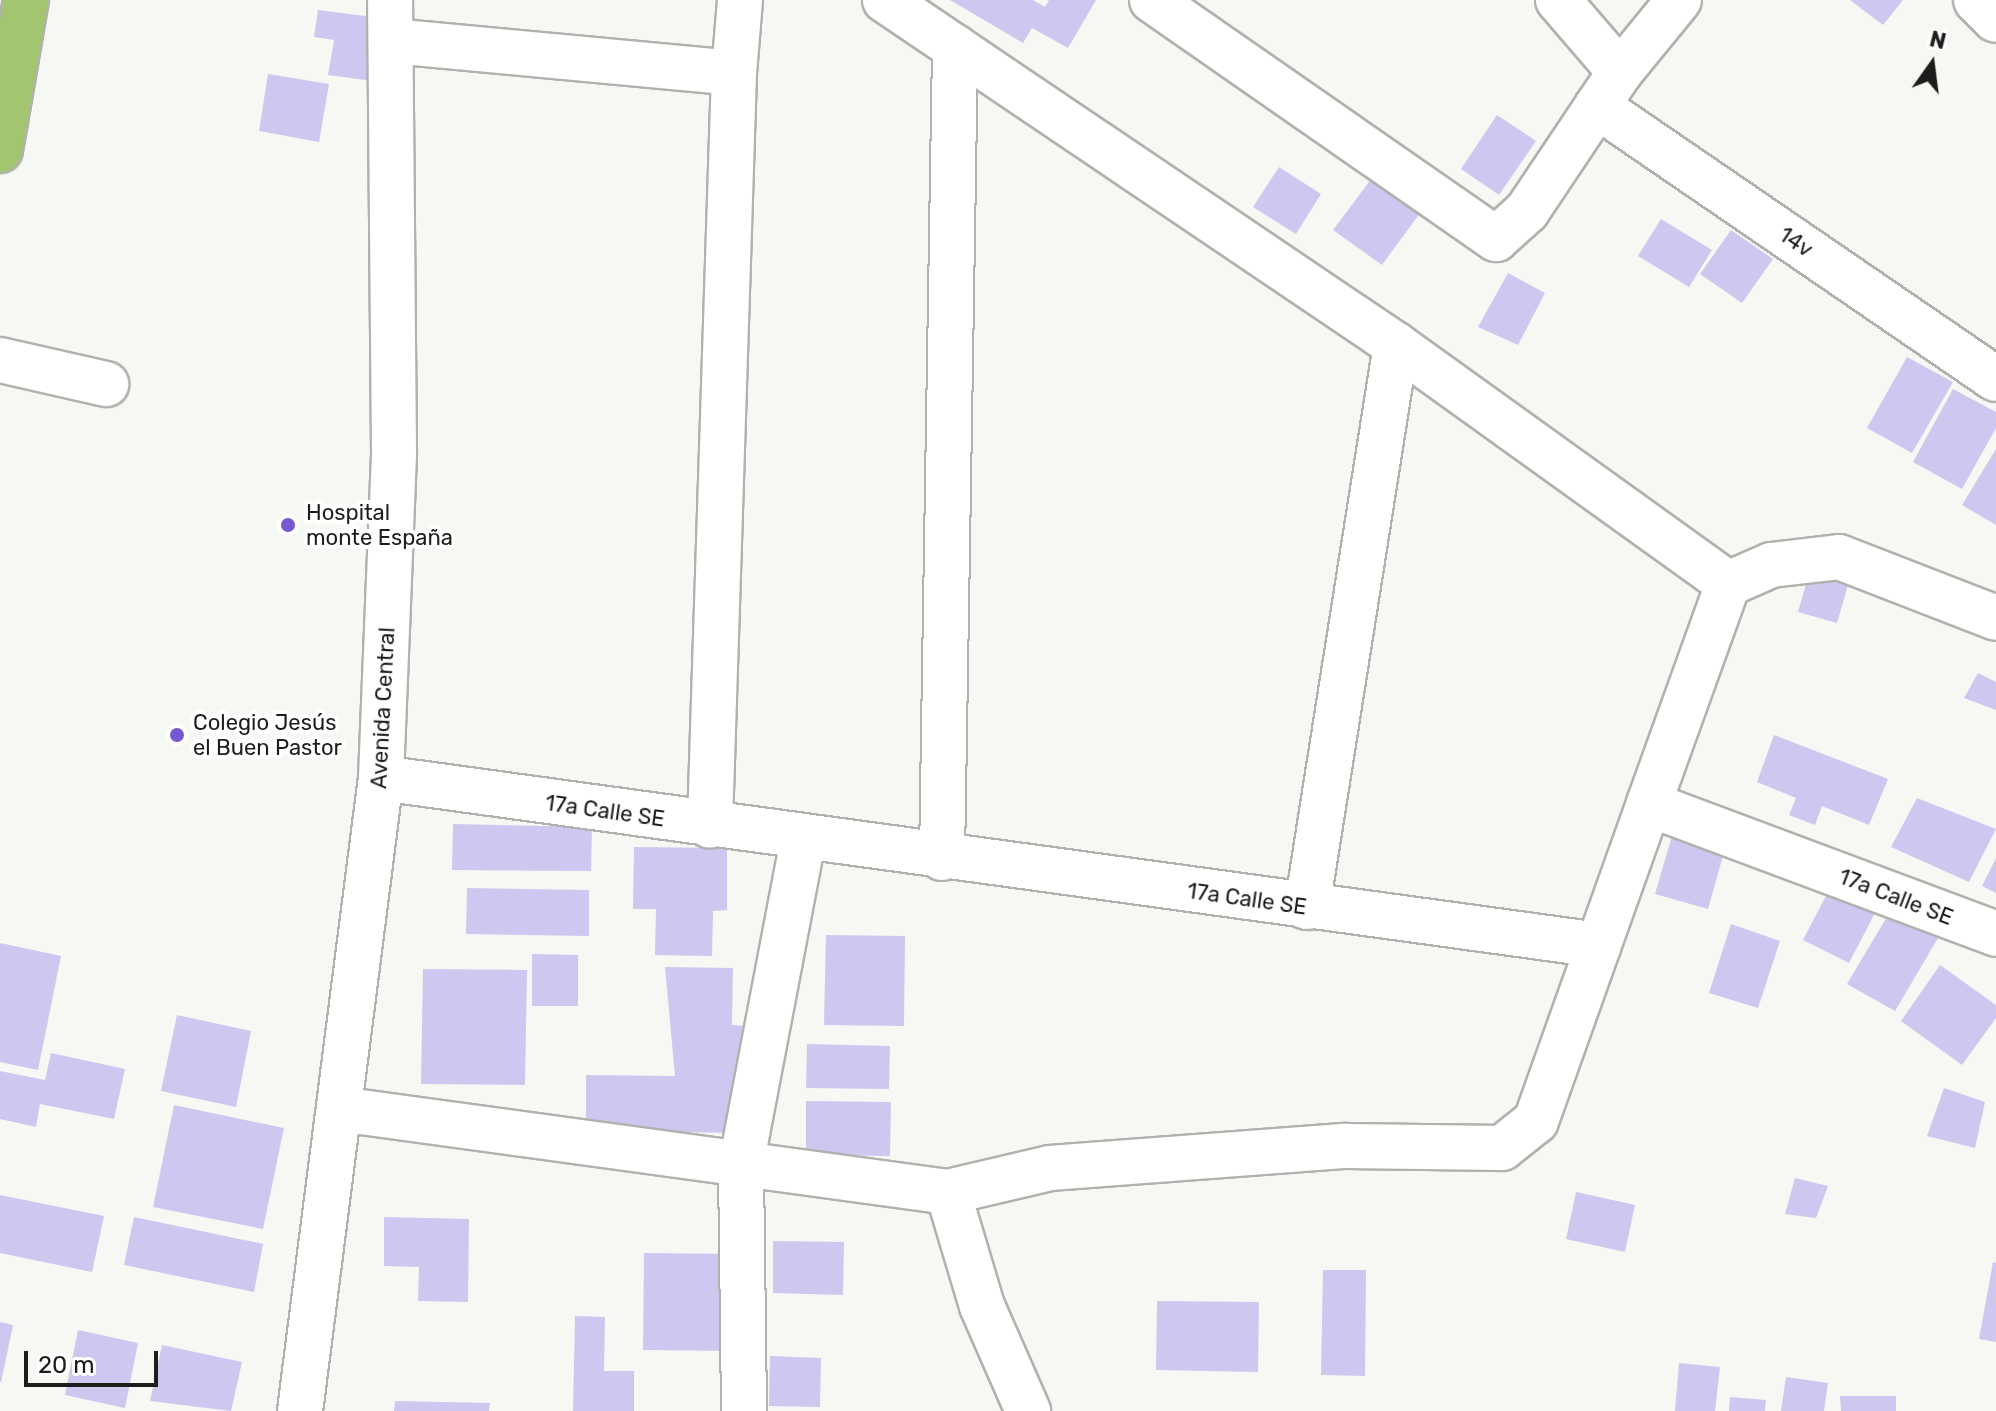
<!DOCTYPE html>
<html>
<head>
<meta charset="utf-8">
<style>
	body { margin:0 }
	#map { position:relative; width:1996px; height:1411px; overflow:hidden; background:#f6f8f3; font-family:Rubik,sans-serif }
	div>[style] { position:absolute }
	.building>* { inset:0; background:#ccc8f0 }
	.roads { filter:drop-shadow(2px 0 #b0b2ad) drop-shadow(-2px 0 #b0b2ad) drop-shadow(0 2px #b0b2ad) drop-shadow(0 -2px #b0b2ad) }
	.minor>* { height:44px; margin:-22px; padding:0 22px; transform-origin:22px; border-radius:22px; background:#fff }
	.highway>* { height:44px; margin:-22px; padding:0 22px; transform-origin:22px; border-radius:22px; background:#a3c56f }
	.dots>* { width:22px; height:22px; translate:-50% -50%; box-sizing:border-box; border:4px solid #fff; border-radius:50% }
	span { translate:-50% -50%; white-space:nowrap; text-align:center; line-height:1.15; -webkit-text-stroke:8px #fff; paint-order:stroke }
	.street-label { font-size:22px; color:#1d1e1c }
	.poi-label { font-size:22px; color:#1d1e1c }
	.left { translate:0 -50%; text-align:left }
	.north { position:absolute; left:1892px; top:24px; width:80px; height:80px; -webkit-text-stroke:6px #fff; paint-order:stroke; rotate:14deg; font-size:22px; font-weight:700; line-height:32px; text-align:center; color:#1d1e1c }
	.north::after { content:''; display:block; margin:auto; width:28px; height:36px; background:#1d1e1c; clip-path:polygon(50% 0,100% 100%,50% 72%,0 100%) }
	.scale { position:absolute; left:24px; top:1351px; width:134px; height:36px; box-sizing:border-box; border:4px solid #1d1e1c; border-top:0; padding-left:10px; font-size:24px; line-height:28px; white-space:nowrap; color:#1d1e1c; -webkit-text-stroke:6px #fff; paint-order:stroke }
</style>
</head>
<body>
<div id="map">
	<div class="building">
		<i style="clip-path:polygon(950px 0,1033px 0,1045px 7px,1049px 0,1096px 0,1068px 48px,1032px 28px,1023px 43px)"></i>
		<i style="clip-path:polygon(1850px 0,1903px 0,1883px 25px)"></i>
		<i style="clip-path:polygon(318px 10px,381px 18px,373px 81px,328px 75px,334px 40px,314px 37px)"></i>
		<i style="clip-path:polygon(268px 74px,329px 84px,319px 142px,259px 131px)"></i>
		<i style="clip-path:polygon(1497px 115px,1536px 141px,1499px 195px,1461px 169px)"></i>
		<i style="clip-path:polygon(1279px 167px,1321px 194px,1296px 234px,1253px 207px)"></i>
		<i style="clip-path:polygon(1372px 178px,1420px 213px,1382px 265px,1333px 230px)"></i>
		<i style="clip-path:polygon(1661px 219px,1712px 250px,1689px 287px,1638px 256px)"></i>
		<i style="clip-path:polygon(1731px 230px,1773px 259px,1742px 303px,1700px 274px)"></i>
		<i style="clip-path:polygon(1508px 273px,1545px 293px,1518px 345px,1478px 327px)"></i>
		<i style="clip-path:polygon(1907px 357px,1953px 382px,1912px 453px,1867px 428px)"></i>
		<i style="clip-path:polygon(1953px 389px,1996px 412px,1996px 428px,1962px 489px,1913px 462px)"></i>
		<i style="clip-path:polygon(1996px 449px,1996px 525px,1962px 505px)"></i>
		<i style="clip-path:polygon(1811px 567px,1850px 578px,1837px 623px,1798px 612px)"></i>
		<i style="clip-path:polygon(1978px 673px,1996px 682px,1996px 710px,1964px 698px)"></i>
		<i style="clip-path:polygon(1774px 735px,1888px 779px,1869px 825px,1822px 806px,1815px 825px,1789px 815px,1796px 798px,1757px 782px)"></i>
		<i style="clip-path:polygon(1917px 798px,1996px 829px,1969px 882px,1891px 847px)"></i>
		<i style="clip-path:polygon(453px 824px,592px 827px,591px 871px,452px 870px)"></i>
		<i style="clip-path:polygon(1674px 829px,1726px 845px,1708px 909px,1655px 894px)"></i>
		<i style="clip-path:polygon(634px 847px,727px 848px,727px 910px,713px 911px,712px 956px,655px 955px,656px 909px,633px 909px)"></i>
		<i style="clip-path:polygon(1996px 858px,1996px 893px,1982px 886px)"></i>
		<i style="clip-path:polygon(467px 888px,589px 890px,589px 936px,466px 934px)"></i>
		<i style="clip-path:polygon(1830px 888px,1876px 911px,1849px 963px,1803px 940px)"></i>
		<i style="clip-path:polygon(1891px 910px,1938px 938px,1895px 1011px,1847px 984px)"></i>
		<i style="clip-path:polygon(1731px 924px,1780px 941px,1758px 1008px,1709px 993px)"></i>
		<i style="clip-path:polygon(826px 935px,905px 936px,904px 1026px,824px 1025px)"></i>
		<i style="clip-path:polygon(0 943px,61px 956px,38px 1070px,0 1062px)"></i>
		<i style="clip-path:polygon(532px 954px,578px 955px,578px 1006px,532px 1006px)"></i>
		<i style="clip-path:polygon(1940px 965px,1996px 1005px,1996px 1018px,1962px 1065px,1901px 1021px)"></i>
		<i style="clip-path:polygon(665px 967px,733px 968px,732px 1025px,745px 1026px,743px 1133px,586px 1131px,586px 1075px,675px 1076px)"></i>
		<i style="clip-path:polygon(423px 969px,527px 970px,525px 1085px,421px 1084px)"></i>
		<i style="clip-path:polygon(177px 1015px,251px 1031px,236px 1107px,161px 1091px)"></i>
		<i style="clip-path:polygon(807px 1044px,890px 1046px,889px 1089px,806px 1088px)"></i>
		<i style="clip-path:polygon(51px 1053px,125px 1069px,114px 1119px,40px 1104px,36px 1127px,0 1119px,0 1071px,45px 1080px)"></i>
		<i style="clip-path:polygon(1944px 1088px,1985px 1102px,1975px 1148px,1927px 1136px)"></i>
		<i style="clip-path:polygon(806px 1101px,891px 1102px,890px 1156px,806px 1155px)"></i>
		<i style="clip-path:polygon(174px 1105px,284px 1128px,263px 1229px,153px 1207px)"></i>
		<i style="clip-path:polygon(1795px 1178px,1828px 1186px,1816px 1218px,1785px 1214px)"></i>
		<i style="clip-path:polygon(1576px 1192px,1635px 1205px,1625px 1252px,1566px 1239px)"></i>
		<i style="clip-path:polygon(0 1195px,104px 1216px,92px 1272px,0 1253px)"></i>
		<i style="clip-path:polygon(134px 1217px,263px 1244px,254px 1292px,124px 1265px)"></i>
		<i style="clip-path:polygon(384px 1217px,469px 1219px,468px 1302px,418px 1301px,419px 1267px,384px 1266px)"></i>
		<i style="clip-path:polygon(773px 1241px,844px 1242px,843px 1295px,773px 1293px)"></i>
		<i style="clip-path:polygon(644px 1253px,735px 1254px,733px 1351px,643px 1350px)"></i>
		<i style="clip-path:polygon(1993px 1262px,1996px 1263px,1996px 1342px,1979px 1339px)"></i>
		<i style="clip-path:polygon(1323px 1270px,1366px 1270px,1365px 1376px,1321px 1375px)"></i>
		<i style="clip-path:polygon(1157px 1301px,1259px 1302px,1258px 1372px,1156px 1370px)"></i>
		<i style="clip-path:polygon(575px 1316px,605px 1317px,604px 1371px,634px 1371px,634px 1411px,573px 1411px)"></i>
		<i style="clip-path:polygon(0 1322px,13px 1325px,1px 1382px,0 1382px)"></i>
		<i style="clip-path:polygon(78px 1330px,138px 1343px,125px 1408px,65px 1395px)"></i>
		<i style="clip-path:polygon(162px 1345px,242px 1362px,231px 1411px,150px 1401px)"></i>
		<i style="clip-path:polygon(770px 1356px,821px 1358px,820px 1407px,769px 1406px)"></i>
		<i style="clip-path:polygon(1679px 1363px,1720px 1367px,1715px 1411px,1675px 1411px)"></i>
		<i style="clip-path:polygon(1786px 1377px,1828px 1383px,1824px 1411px,1781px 1411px)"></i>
		<i style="clip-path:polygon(1840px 1396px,1896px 1396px,1896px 1411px,1841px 1411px)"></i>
		<i style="clip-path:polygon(1730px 1397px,1766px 1400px,1765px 1411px,1729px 1411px)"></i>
		<i style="clip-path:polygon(395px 1401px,490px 1403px,489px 1411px,394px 1411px)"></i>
	</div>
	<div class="roads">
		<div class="minor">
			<i style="left:885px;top:0;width:617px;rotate:34.03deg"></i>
			<i style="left:1396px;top:345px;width:409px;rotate:35.7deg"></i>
			<i style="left:1728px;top:584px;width:234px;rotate:109.8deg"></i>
			<i style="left:1152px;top:0;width:419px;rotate:34.8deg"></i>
			<i style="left:1496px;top:239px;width:42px;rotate:-42.1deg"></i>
			<i style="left:1527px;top:211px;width:167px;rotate:-56.2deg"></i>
			<i style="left:1620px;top:72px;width:93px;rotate:-50.7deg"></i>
			<i style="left:1558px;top:0;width:95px;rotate:49.3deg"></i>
			<i style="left:1976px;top:0;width:28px;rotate:45deg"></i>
			<i style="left:391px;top:41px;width:344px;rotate:5.3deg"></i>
			<i style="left:734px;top:73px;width:753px;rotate:91.83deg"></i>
			<i style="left:734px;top:73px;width:73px;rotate:-85.3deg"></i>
			<i style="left:1597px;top:106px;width:483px;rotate:34.4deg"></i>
			<i style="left:0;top:360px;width:109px;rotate:12.8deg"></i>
			<i style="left:1728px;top:584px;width:47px;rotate:-23.8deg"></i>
			<i style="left:1771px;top:565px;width:68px;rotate:-6.7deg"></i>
			<i style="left:1839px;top:557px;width:168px;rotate:21.2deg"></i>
			<i style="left:381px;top:778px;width:1229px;rotate:7.81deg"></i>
			<i style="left:942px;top:858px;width:811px;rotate:-89.08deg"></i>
			<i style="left:1307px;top:907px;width:569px;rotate:-81deg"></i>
			<i style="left:339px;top:1109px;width:615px;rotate:7.76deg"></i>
			<i style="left:948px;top:1192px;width:105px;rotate:-13.2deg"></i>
			<i style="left:1050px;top:1168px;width:297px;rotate:-4.3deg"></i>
			<i style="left:1346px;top:1146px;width:156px;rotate:0.7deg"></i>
			<i style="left:1502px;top:1148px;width:43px;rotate:-38.5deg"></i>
			<i style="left:1536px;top:1121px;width:337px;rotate:-70.4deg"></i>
			<i style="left:1649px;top:804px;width:371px;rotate:20.5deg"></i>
			<i style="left:948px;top:1192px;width:119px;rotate:73.4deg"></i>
			<i style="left:982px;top:1306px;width:115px;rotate:66.3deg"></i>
			<i style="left:300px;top:1411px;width:638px;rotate:-82.71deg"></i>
			<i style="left:381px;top:778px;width:327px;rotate:-87.7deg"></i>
			<i style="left:394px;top:451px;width:451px;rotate:-90.5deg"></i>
			<i style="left:744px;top:1411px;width:246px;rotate:-90.7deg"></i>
			<i style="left:741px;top:1165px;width:332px;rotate:-79.2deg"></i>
		</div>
		<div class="highway">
			<i style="left:0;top:150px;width:152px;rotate:-80.2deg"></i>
		</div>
	</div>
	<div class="dots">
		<i style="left:288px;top:525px;background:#7558d2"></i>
		<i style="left:177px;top:735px;background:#7558d2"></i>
	</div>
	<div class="street-label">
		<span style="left:1796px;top:242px;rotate:34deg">14v</span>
		<span style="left:383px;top:708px;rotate:-87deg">Avenida Central</span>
		<span style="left:605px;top:811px;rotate:8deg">17a Calle SE</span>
		<span style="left:1896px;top:897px;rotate:21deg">17a Calle SE</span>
		<span style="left:1247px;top:899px;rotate:8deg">17a Calle SE</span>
	</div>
	<div class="poi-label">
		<span class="left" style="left:306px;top:525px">Hospital<br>monte España</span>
		<span class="left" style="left:193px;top:735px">Colegio Jesús<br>el Buen Pastor</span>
	</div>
	<div class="north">N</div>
	<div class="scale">20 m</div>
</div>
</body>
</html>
